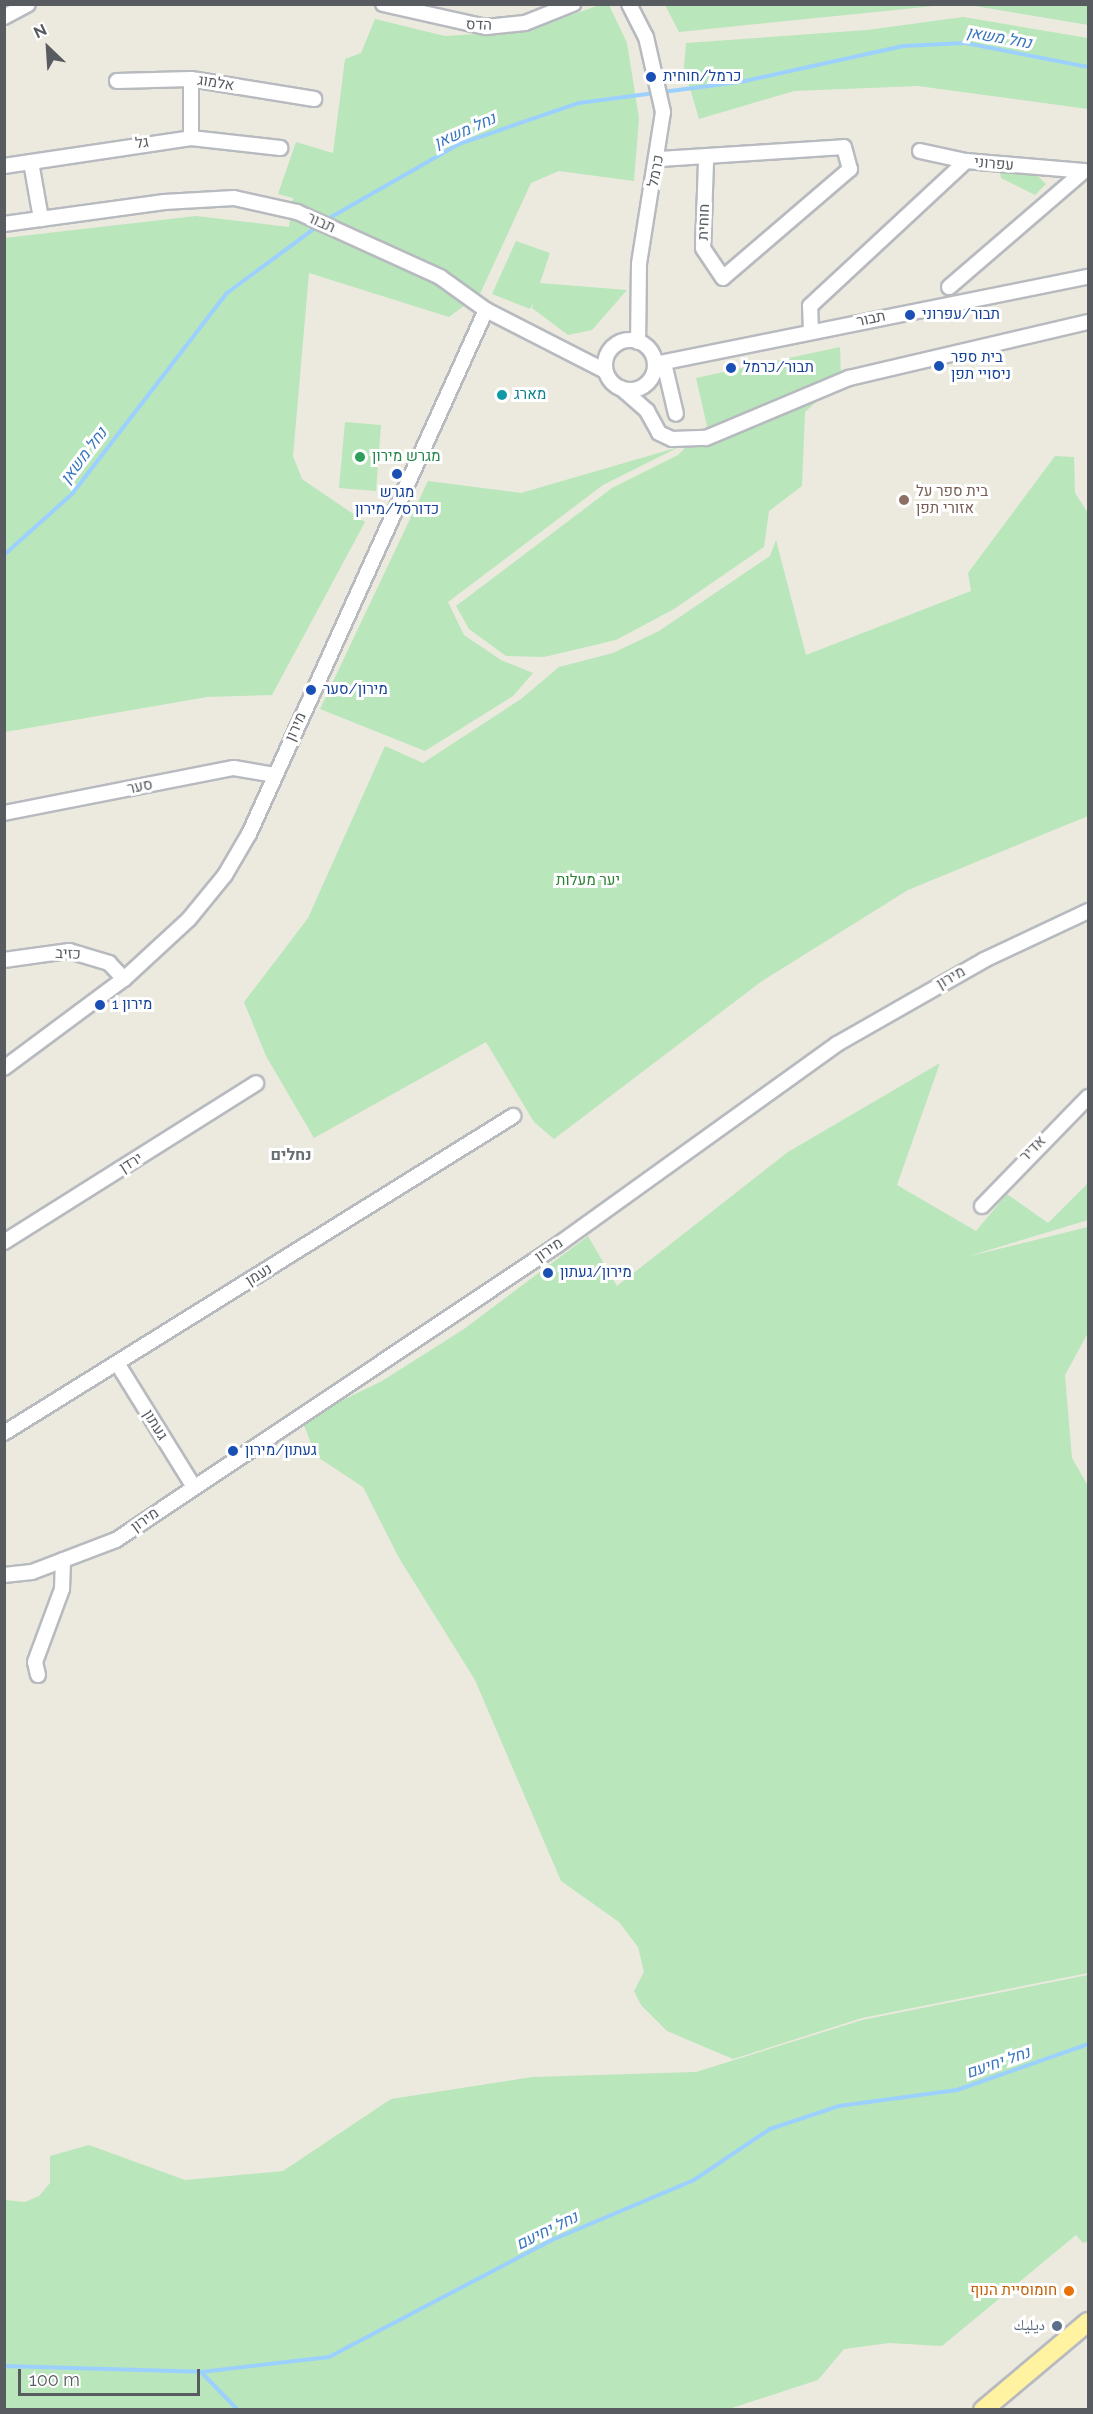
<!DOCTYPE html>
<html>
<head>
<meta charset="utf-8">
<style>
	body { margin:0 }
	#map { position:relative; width:1093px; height:2414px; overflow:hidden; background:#eceadf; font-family:Raleway,"Noto Naskh Arabic",Heebo,sans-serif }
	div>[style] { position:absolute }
	.green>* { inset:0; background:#b9e6ba }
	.stream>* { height:4px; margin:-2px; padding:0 2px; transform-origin:2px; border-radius:2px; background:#9cd1ff }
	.roads { filter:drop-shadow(2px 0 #b7babf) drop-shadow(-2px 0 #b7babf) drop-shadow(0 2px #b7babf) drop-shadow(0 -2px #b7babf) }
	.minor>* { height:14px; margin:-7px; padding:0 7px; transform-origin:7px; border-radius:7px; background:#fff }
	.minor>.ring { margin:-7px; padding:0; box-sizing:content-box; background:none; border:14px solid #fff; border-radius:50% }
	.major>* { height:18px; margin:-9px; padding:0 9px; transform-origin:9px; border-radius:9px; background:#fff2a1 }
	.dots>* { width:16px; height:16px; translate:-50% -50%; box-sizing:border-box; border:3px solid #fff; border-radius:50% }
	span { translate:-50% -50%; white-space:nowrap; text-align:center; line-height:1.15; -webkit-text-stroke:6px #fff; paint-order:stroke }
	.street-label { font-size:15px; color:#585c61 }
	.transit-label { font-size:15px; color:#164399 }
	.left { translate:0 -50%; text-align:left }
	.culture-label { font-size:15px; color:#0d838f }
	.leisure-label { font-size:15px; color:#27864d }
	.education-label { font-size:15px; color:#785e54 }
	.park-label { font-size:15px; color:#2e8234 }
	.food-label { font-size:15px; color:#c56008 }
	.right { translate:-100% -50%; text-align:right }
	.service-label { font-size:15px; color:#4e5e75 }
	.water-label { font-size:16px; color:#3776bf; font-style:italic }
	.neighbourhood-label { font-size:16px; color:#696e73; font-weight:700 }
	.frame { position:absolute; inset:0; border:6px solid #585c61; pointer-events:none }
	.north { position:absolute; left:18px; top:18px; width:60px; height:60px; -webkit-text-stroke:4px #fff; paint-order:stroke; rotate:335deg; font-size:16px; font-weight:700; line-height:24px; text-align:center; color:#585c61 }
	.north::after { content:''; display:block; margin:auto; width:21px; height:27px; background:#585c61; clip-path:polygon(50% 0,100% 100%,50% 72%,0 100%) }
	.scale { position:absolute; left:18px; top:2369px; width:182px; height:27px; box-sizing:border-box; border:3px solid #585c61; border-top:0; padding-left:8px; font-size:18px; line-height:21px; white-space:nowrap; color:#585c61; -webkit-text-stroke:4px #fff; paint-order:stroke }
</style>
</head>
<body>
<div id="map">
	<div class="green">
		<i style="clip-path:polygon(600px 5px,609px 5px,627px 43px,639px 118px,634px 181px,559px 171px,531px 183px,480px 294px,449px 317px,309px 273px,293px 456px,302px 479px,365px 522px,272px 695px,207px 697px,5px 732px,4px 238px,196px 216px,289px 227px,293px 198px,278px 194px,296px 142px,333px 153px,345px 59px,361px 53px,375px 19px,445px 36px,526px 31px)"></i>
		<i style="clip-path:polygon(665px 5px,944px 5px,679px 32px)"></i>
		<i style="clip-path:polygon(969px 5px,1088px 5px,1088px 25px)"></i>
		<i style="clip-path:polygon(963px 17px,1088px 38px,1088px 109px,918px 86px,794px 91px,699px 119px,684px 68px,686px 43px,867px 30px)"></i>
		<i style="clip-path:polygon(1028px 167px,1046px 184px,1035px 195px,1001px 178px,999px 168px)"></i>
		<i style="clip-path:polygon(516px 241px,550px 253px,540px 283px,627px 290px,592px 330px,568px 335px,532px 308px,534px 302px,530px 309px,492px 294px)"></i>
		<i style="clip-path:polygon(840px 347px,841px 379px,805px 412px,802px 486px,769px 511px,764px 547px,674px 609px,616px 640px,544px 657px,506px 656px,469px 629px,456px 606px,612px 488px,678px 455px,707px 426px,696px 378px)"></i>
		<i style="clip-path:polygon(345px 422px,381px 425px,376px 491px,339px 488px)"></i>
		<i style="clip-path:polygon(679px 447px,603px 485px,448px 602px,464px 635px,501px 660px,533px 673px,513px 696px,425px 751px,320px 709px,428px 481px,521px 493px)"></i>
		<i style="clip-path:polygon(1055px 456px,1074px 457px,1075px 493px,1088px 513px,1088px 816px,908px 890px,762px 981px,554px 1139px,534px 1122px,486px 1042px,314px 1138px,266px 1056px,244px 1002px,308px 918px,385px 746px,423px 763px,521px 699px,559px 667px,613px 653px,659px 631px,770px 556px,776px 540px,806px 655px,971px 591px,968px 573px)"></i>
		<i style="clip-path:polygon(940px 1063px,897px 1185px,976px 1231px,1007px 1194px,1048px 1223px,1088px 1183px,1088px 1220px,966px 1257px,1088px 1227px,1088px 1333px,1065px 1375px,1072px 1458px,1088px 1486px,1088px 1973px,862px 2018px,733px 2059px,667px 2031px,641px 2005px,634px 1991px,644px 1972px,638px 1947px,619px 1922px,561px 1881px,475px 1680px,399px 1558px,363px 1487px,316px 1456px,302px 1420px,382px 1381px,464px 1329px,588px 1236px,617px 1286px,788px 1152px)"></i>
		<i style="clip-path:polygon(1088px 1975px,1088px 2241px,1083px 2243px,1076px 2235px,942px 2346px,889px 2343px,844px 2349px,818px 2380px,729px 2409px,5px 2409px,5px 2200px,25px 2202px,39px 2196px,50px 2183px,50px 2156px,89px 2145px,185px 2180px,283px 2171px,391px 2099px,532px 2077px,696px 2072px,862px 2020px)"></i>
	</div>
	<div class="stream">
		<i style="left:324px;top:221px;width:155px;rotate:-29.7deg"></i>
		<i style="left:459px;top:144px;width:127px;rotate:-18.9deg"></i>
		<i style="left:579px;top:103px;width:167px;rotate:-7.5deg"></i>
		<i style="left:745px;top:81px;width:162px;rotate:-12.5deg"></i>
		<i style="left:903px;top:46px;width:62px;rotate:-2.8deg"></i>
		<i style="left:965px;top:43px;width:125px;rotate:11deg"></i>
		<i style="left:4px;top:555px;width:91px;rotate:-41.9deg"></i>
		<i style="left:72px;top:494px;width:254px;rotate:-52.4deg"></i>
		<i style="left:227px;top:293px;width:113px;rotate:-36.4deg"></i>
		<i style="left:4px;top:2366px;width:197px;rotate:1.7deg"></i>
		<i style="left:201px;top:2372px;width:129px;rotate:-6.7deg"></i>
		<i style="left:329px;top:2357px;width:252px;rotate:-27.7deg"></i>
		<i style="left:552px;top:2240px;width:154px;rotate:-22.9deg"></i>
		<i style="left:694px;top:2180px;width:92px;rotate:-33.9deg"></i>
		<i style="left:770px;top:2129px;width:73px;rotate:-18.4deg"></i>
		<i style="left:839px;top:2106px;width:119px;rotate:-7.7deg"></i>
		<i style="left:957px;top:2090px;width:139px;rotate:-19.3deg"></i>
		<i style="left:201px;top:2372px;width:53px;rotate:45.8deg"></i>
	</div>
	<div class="roads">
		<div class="minor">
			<i style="left:383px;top:4px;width:106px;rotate:12.6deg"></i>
			<i style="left:486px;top:27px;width:39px;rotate:-6deg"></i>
			<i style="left:525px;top:23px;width:52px;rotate:-21.6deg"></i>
			<i style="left:629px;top:4px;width:37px;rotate:63deg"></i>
			<i style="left:646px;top:37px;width:77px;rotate:77.2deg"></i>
			<i style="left:663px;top:112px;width:154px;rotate:99deg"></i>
			<i style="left:639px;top:264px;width:78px;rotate:90.7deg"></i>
			<i style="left:4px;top:17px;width:27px;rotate:-28deg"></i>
			<i style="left:117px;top:81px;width:74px;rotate:-1.5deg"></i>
			<i style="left:191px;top:79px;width:125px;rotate:9.2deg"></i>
			<i style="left:191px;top:138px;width:59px;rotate:-90deg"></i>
			<i style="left:920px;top:151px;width:47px;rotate:12.3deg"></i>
			<i style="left:660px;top:159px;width:184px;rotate:-3.7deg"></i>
			<i style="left:844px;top:147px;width:23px;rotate:75deg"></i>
			<i style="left:850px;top:169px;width:167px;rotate:139.4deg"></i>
			<i style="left:723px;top:278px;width:36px;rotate:-124deg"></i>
			<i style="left:703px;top:248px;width:88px;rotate:-88deg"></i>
			<i style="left:31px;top:162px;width:58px;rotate:80deg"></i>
			<i style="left:4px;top:166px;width:189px;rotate:-8.5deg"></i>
			<i style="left:191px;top:138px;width:90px;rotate:6.4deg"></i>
			<i style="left:4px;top:224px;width:162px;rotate:-7.8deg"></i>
			<i style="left:164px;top:202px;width:70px;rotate:-3.3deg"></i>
			<i style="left:234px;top:198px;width:65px;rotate:12.5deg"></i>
			<i style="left:297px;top:212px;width:157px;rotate:24.4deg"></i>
			<i style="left:440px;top:277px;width:57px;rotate:35.7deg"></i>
			<i style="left:486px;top:310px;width:134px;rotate:27.1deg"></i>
			<i style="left:811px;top:332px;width:26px;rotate:-92deg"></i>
			<i style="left:810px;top:306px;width:213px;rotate:-42.9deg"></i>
			<i style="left:966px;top:161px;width:118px;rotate:4.8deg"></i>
			<i style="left:1084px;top:171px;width:178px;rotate:139.3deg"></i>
			<i class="ring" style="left:605px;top:340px;width:36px;height:36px"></i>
			<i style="left:664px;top:363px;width:52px;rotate:76.8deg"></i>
			<i style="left:655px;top:364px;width:442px;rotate:-11.4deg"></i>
			<i style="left:621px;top:388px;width:35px;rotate:41deg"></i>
			<i style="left:647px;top:411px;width:25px;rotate:61deg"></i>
			<i style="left:659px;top:433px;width:14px;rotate:25deg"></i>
			<i style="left:672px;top:439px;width:34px;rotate:-2deg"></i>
			<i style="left:706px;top:438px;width:155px;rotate:-22.8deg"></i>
			<i style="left:849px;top:378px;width:245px;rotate:-13.2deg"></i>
			<i style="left:4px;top:813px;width:234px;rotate:-11.1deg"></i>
			<i style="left:234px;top:768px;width:42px;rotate:9.7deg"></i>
			<i style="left:4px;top:960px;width:66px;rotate:-7.9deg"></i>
			<i style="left:69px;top:951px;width:42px;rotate:16.7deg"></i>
			<i style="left:109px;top:963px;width:22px;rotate:47deg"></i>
			<i style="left:4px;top:1068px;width:149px;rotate:-36.6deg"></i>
			<i style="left:124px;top:979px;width:88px;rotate:-42.7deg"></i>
			<i style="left:189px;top:919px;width:57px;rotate:-50.7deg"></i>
			<i style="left:225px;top:875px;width:48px;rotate:-59.7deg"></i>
			<i style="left:249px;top:834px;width:575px;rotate:-65.66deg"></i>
			<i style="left:982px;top:1206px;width:152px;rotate:-45.8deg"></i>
			<i style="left:4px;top:1242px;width:298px;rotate:-32.2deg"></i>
			<i style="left:117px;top:1363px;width:146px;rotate:58.2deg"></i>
			<i style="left:4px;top:1433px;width:600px;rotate:-31.91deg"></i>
			<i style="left:4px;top:1575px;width:28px;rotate:-6deg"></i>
			<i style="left:32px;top:1572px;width:90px;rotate:-20.9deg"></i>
			<i style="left:116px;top:1540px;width:529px;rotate:-33.75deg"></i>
			<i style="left:556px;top:1246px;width:346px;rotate:-35.7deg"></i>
			<i style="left:837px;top:1044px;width:169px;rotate:-29.7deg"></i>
			<i style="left:984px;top:960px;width:115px;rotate:-25.2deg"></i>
			<i style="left:38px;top:1675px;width:13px;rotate:-103deg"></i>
			<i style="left:35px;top:1662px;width:78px;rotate:-69.7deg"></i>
			<i style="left:62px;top:1589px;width:29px;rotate:-88deg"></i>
		</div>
		<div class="major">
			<i style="left:983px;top:2410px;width:137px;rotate:-40deg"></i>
		</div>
	</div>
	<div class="dots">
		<i style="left:651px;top:77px;background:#1a4fb4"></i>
		<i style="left:910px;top:315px;background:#1a4fb4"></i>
		<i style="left:939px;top:366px;background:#1a4fb4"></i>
		<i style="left:731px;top:368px;background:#1a4fb4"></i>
		<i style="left:502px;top:395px;background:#0f9aa8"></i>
		<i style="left:360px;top:457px;background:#2e9e5b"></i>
		<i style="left:397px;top:474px;background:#1a4fb4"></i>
		<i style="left:904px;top:500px;background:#8d6e63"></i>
		<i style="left:311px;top:690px;background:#1a4fb4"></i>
		<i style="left:100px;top:1005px;background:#1a4fb4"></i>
		<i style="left:548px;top:1273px;background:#1a4fb4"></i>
		<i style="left:233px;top:1451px;background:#1a4fb4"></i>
		<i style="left:1069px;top:2291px;background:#e8710a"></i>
		<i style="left:1057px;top:2326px;background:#5c6f8a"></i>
	</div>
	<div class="street-label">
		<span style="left:479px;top:25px;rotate:2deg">הדס</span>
		<span style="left:216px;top:83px;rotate:9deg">אלמוג</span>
		<span style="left:142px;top:143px;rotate:-8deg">גל</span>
		<span style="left:994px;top:164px;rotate:5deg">עפרוני</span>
		<span style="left:656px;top:171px;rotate:-79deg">כרמל</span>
		<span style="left:704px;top:222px;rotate:-88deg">חוחית</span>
		<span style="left:321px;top:223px;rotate:24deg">תבור</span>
		<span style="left:871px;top:319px;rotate:-12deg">תבור</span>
		<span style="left:296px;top:727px;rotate:-66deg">מירון</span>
		<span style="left:140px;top:787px;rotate:-11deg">סער</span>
		<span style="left:68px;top:954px;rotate:3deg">כזיב</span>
		<span style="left:951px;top:978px;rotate:-30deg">מירון</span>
		<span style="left:1033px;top:1149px;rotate:-45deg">אדיר</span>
		<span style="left:131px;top:1163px;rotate:-32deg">ירדן</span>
		<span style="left:549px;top:1250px;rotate:-34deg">מירון</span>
		<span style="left:259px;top:1275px;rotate:-32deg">נעמן</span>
		<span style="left:155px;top:1425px;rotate:58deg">געתון</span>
		<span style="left:145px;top:1520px;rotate:-35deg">מירון</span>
	</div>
	<div class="transit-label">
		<span class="left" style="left:663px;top:77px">כרמל/חוחית</span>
		<span class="left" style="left:922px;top:315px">תבור/עפרוני</span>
		<span class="left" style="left:951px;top:366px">בית ספר<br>ניסויי תפן</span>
		<span class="left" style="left:743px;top:368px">תבור/כרמל</span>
		<span style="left:397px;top:501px">מגרש<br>כדורסל/מירון</span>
		<span class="left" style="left:323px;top:690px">מירון/סער</span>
		<span class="left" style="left:112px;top:1005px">מירון 1</span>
		<span class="left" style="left:560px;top:1273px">מירון/געתון</span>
		<span class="left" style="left:245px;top:1451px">געתון/מירון</span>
	</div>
	<div class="culture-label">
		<span class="left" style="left:514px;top:395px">מארג</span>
	</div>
	<div class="leisure-label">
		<span class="left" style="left:372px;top:457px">מגרש מירון</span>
	</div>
	<div class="education-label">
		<span class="left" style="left:916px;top:500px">בית ספר על<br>אזורי תפן</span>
	</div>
	<div class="park-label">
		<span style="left:588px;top:881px">יער מעלות</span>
	</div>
	<div class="food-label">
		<span class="right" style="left:1057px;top:2291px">חומוסיית הנוף</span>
	</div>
	<div class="service-label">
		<span class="right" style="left:1045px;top:2326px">ديليك</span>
	</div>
	<div class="water-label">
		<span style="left:999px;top:38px;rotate:10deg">נחל משאן</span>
		<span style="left:465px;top:131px;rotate:-24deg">נחל משאן</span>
		<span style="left:84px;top:456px;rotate:-53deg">נחל משאן</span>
		<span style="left:998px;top:2063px;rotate:-19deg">נחל יחיעם</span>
		<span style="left:547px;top:2231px;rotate:-26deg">נחל יחיעם</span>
	</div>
	<div class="neighbourhood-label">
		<span style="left:291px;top:1155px">נחלים</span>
	</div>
	<div class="frame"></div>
	<div class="north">N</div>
	<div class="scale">100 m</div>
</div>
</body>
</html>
